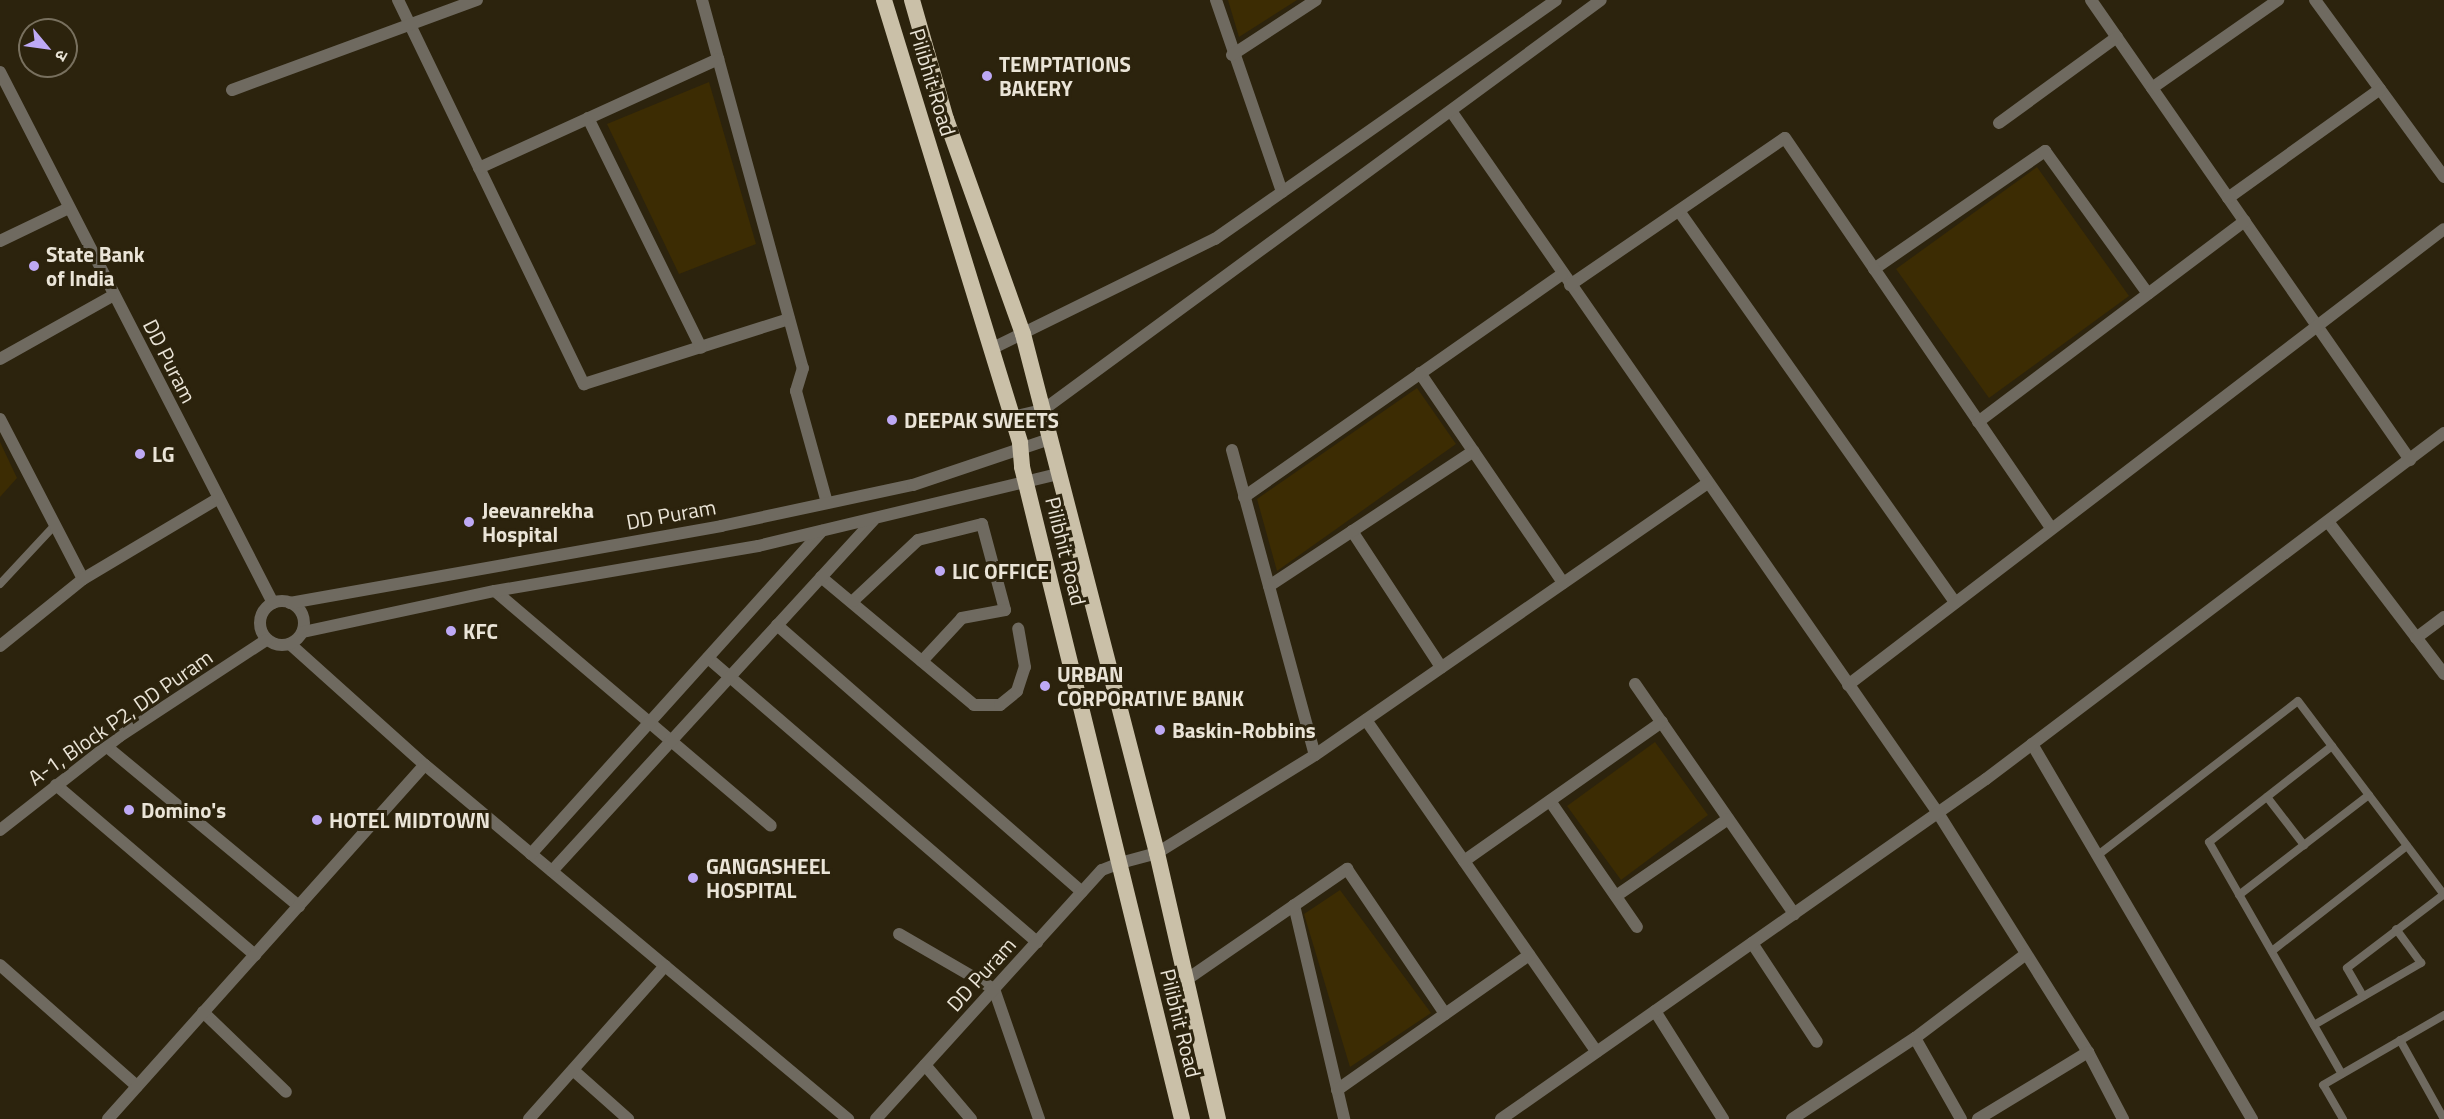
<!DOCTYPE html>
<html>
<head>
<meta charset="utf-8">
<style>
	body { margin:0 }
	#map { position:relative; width:2444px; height:1119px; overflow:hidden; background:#2c230d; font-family:"Titillium Web","Noto Sans Devanagari",sans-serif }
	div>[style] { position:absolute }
	.green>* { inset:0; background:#3c2c03 }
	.service>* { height:8px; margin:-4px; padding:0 4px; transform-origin:4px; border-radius:4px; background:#6f6a60 }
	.minor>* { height:12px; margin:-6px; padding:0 6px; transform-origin:6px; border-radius:6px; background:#6f6a60 }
	.tertiary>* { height:12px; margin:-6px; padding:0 6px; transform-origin:6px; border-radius:6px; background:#6f6a60 }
	.tertiary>.ring { margin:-6px; padding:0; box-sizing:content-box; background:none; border:12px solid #6f6a60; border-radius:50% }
	.trunk>* { height:16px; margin:-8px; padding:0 8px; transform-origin:8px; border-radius:8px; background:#cac0a8 }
	.dots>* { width:16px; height:16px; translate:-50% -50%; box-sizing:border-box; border:3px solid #2c230d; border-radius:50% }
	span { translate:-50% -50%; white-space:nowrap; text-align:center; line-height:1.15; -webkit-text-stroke:6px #2c230d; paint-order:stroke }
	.poi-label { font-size:21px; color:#eae4d7; font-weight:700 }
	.left { translate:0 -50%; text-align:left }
	.street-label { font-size:21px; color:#eae4d7 }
	.north { position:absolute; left:18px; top:18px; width:60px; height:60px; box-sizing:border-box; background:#2c230d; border:2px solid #78705e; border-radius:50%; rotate:119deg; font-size:16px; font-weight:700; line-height:24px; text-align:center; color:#eae4d7 }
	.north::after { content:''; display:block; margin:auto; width:21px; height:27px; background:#bea9f5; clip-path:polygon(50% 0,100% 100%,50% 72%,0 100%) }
</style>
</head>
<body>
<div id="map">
	<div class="green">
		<i style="clip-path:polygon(1228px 0,1297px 0,1239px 37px)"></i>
		<i style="clip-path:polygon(709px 82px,756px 244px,679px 274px,607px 124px)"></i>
		<i style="clip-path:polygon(2037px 167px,2129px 296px,1989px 398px,1896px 269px)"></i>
		<i style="clip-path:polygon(1417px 388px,1456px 444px,1277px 571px,1257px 499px)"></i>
		<i style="clip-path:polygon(0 442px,17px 478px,0 497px)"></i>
		<i style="clip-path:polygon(1655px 742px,1708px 815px,1621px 880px,1567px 806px)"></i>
		<i style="clip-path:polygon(1340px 890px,1431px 1013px,1350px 1067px,1304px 914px)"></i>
	</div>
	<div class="service">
		<i style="left:0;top:584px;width:81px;rotate:-47deg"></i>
		<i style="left:2332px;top:746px;width:156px;rotate:142deg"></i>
		<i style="left:2209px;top:842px;width:267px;rotate:60.2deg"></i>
		<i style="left:2267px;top:797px;width:61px;rotate:52.4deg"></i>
		<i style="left:2098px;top:855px;width:252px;rotate:-37.6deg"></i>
		<i style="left:2298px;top:701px;width:243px;rotate:53deg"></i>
		<i style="left:2239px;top:895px;width:164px;rotate:-37.6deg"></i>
		<i style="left:2272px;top:951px;width:171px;rotate:-37.9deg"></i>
		<i style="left:2363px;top:996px;width:32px;rotate:-120deg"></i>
		<i style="left:2347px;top:968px;width:122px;rotate:-37.3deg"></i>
		<i style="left:2314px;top:1025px;width:124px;rotate:-30.1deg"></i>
		<i style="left:2421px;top:963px;width:42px;rotate:-126.3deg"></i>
		<i style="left:2400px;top:1040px;width:90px;rotate:60.9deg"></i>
		<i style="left:2343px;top:1119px;width:39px;rotate:-120deg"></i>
		<i style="left:2323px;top:1085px;width:140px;rotate:-30deg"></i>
	</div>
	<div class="minor">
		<i style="left:398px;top:0;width:427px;rotate:64.2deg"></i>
		<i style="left:584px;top:384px;width:215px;rotate:-17.6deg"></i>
		<i style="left:702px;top:0;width:382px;rotate:74.7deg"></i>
		<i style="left:803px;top:368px;width:24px;rotate:107deg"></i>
		<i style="left:796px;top:391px;width:116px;rotate:74.5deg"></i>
		<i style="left:1216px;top:0;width:203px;rotate:71deg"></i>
		<i style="left:2091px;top:0;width:560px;rotate:55.26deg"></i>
		<i style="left:2315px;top:0;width:219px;rotate:53.9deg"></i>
		<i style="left:1232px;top:55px;width:100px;rotate:-33.2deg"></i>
		<i style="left:2152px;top:88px;width:154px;rotate:-34.9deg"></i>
		<i style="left:232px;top:90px;width:261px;rotate:-20.2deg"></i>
		<i style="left:1451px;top:111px;width:854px;rotate:55.25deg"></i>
		<i style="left:1938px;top:813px;width:282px;rotate:57.9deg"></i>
		<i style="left:2088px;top:1052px;width:76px;rotate:62.4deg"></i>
		<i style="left:588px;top:118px;width:256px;rotate:63.8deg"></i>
		<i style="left:1999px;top:123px;width:146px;rotate:-36.1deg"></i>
		<i style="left:479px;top:168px;width:263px;rotate:-24.5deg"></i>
		<i style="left:2228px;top:198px;width:187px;rotate:-35.6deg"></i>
		<i style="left:1679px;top:211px;width:479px;rotate:54.8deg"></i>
		<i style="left:0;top:241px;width:76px;rotate:-25.6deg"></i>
		<i style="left:1874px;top:269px;width:208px;rotate:-34.6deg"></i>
		<i style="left:2045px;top:151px;width:176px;rotate:54.2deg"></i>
		<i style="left:1570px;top:285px;width:260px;rotate:-34.4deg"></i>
		<i style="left:1785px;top:138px;width:472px;rotate:55.7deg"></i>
		<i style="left:0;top:359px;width:131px;rotate:-29.3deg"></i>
		<i style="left:1420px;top:373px;width:254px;rotate:55.7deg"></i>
		<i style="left:0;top:419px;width:180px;rotate:62.6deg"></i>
		<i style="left:1978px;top:422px;width:334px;rotate:-37deg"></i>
		<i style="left:1232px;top:450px;width:316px;rotate:74.8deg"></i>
		<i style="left:1244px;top:497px;width:388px;rotate:-35deg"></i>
		<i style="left:2329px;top:523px;width:190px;rotate:52.7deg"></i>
		<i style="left:1352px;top:531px;width:163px;rotate:56.8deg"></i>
		<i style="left:821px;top:577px;width:199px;rotate:39.9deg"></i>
		<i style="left:974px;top:705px;width:26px"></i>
		<i style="left:1000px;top:705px;width:22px;rotate:-39deg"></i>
		<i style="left:1017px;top:691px;width:25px;rotate:-72deg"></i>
		<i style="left:1025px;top:667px;width:39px;rotate:-100deg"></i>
		<i style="left:1269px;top:586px;width:245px;rotate:-33.4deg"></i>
		<i style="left:495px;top:591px;width:362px;rotate:40.4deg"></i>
		<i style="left:853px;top:601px;width:89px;rotate:-43.2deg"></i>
		<i style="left:918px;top:540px;width:66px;rotate:-14deg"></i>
		<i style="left:982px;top:524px;width:89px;rotate:75deg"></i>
		<i style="left:1005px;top:610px;width:44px;rotate:169.5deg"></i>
		<i style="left:962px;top:618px;width:59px;rotate:132.9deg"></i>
		<i style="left:777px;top:625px;width:405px;rotate:41.2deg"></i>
		<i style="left:2416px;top:638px;width:35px;rotate:-37deg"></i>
		<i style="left:290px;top:644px;width:181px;rotate:41.9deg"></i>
		<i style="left:425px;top:765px;width:552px;rotate:39.93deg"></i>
		<i style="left:0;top:646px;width:107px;rotate:-38.9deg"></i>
		<i style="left:83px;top:579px;width:158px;rotate:-30.8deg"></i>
		<i style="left:708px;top:658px;width:435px;rotate:40.8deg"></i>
		<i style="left:1635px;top:684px;width:280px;rotate:55.3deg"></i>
		<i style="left:1848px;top:685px;width:750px;rotate:-37.42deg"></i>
		<i style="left:1366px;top:720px;width:404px;rotate:55.2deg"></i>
		<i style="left:2032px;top:744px;width:435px;rotate:59.6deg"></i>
		<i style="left:106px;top:746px;width:251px;rotate:39.7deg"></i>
		<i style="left:56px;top:785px;width:262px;rotate:40.5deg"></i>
		<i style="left:1550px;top:801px;width:153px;rotate:55.4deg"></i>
		<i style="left:531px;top:854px;width:435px;rotate:-48deg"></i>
		<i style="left:1464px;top:861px;width:242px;rotate:-35.1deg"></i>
		<i style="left:1120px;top:863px;width:38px;rotate:-15deg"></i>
		<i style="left:1157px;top:853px;width:186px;rotate:-31.8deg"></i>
		<i style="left:1315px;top:755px;width:478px;rotate:-34.7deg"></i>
		<i style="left:552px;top:871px;width:476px;rotate:-47.5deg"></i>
		<i style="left:1616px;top:896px;width:136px;rotate:-34.5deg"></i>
		<i style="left:1294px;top:905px;width:220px;rotate:76.8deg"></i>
		<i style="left:899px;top:934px;width:110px;rotate:30.1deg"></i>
		<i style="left:994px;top:989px;width:138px;rotate:70.9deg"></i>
		<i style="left:1752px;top:943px;width:118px;rotate:56.7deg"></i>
		<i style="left:0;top:965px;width:183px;rotate:41.5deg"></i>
		<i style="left:1186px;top:980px;width:196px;rotate:-34.6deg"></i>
		<i style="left:1347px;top:869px;width:175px;rotate:55.9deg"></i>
		<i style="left:1655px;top:1011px;width:128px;rotate:57.8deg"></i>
		<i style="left:203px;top:1012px;width:115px;rotate:43.9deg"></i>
		<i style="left:1915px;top:1038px;width:93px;rotate:60.4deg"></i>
		<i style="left:925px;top:1065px;width:71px;rotate:49.6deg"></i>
		<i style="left:573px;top:1070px;width:74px;rotate:41.7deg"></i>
		<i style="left:1337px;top:1090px;width:235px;rotate:-35.1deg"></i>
		<i style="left:108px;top:1119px;width:475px;rotate:-48.2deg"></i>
		<i style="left:529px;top:1119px;width:205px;rotate:-48.4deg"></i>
		<i style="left:1792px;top:1119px;width:147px;rotate:-33.4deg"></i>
		<i style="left:1915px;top:1038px;width:139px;rotate:-37.1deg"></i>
		<i style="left:1978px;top:1119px;width:129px;rotate:-31.3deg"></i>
	</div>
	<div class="tertiary">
		<i style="left:0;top:72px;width:597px;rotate:62.79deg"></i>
		<i style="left:993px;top:348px;width:247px;rotate:-26.2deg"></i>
		<i style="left:1215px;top:239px;width:416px;rotate:-35deg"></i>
		<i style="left:1012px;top:417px;width:32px;rotate:-13deg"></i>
		<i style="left:1043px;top:410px;width:692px;rotate:-36.31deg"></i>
		<i class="ring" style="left:260px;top:601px;width:32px;height:32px"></i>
		<i style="left:290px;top:603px;width:438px;rotate:-10.1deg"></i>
		<i style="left:721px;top:526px;width:196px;rotate:-12.1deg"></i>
		<i style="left:913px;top:485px;width:145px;rotate:-18.6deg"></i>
		<i style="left:303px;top:632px;width:196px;rotate:-12.1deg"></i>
		<i style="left:495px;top:591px;width:267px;rotate:-9.7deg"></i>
		<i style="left:758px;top:546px;width:309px;rotate:-13.5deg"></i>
		<i style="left:0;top:830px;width:152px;rotate:-38.1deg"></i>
		<i style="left:120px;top:736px;width:175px;rotate:-33.3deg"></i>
		<i style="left:876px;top:1119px;width:336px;rotate:-47.8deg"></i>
		<i style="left:1102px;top:870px;width:19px;rotate:-21deg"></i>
		<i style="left:1501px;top:1119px;width:592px;rotate:-35.03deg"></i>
		<i style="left:1986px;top:779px;width:574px;rotate:-37.07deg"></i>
	</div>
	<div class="trunk">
		<i style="left:884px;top:0;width:463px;rotate:72.9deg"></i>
		<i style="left:1020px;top:443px;width:24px;rotate:85deg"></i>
		<i style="left:1022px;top:467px;width:671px;rotate:76.21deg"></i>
		<i style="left:912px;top:0;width:124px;rotate:74.1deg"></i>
		<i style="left:946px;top:119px;width:228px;rotate:70.3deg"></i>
		<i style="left:1023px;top:334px;width:536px;rotate:75.52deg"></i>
		<i style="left:1157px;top:853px;width:273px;rotate:77.1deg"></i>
	</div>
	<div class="dots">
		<i style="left:987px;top:76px;background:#bea9f5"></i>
		<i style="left:34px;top:266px;background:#bea9f5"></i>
		<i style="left:892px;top:420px;background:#bea9f5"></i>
		<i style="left:140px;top:454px;background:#bea9f5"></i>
		<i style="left:469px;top:522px;background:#bea9f5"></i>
		<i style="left:940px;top:571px;background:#bea9f5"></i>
		<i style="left:451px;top:631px;background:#bea9f5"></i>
		<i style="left:1045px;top:686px;background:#bea9f5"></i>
		<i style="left:1160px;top:730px;background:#bea9f5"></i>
		<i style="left:129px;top:810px;background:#bea9f5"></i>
		<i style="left:317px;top:820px;background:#bea9f5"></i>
		<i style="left:693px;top:878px;background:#bea9f5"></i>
	</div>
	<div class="poi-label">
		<span class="left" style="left:999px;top:76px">TEMPTATIONS<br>BAKERY</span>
		<span class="left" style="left:46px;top:266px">State Bank<br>of India</span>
		<span class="left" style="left:904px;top:420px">DEEPAK SWEETS</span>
		<span class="left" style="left:152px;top:454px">LG</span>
		<span class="left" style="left:482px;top:522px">Jeevanrekha<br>Hospital</span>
		<span class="left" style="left:952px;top:571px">LIC OFFICE</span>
		<span class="left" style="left:463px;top:631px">KFC</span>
		<span class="left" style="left:1057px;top:686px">URBAN<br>CORPORATIVE BANK</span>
		<span class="left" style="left:1172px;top:730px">Baskin-Robbins</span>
		<span class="left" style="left:141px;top:810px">Domino's</span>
		<span class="left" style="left:329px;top:820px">HOTEL MIDTOWN</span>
		<span class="left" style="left:706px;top:878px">GANGASHEEL<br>HOSPITAL</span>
	</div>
	<div class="street-label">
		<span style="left:933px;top:82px;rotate:73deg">Pilibhit Road</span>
		<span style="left:170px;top:361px;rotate:63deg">DD Puram</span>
		<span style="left:671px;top:514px;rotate:-10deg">DD Puram</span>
		<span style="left:1066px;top:551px;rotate:76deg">Pilibhit Road</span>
		<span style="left:120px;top:717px;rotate:-35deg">A-1, Block P2, DD Puram</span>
		<span style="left:981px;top:974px;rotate:-48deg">DD Puram</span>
		<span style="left:1181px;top:1023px;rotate:76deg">Pilibhit Road</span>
	</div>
	<div class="north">उ</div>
</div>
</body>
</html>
